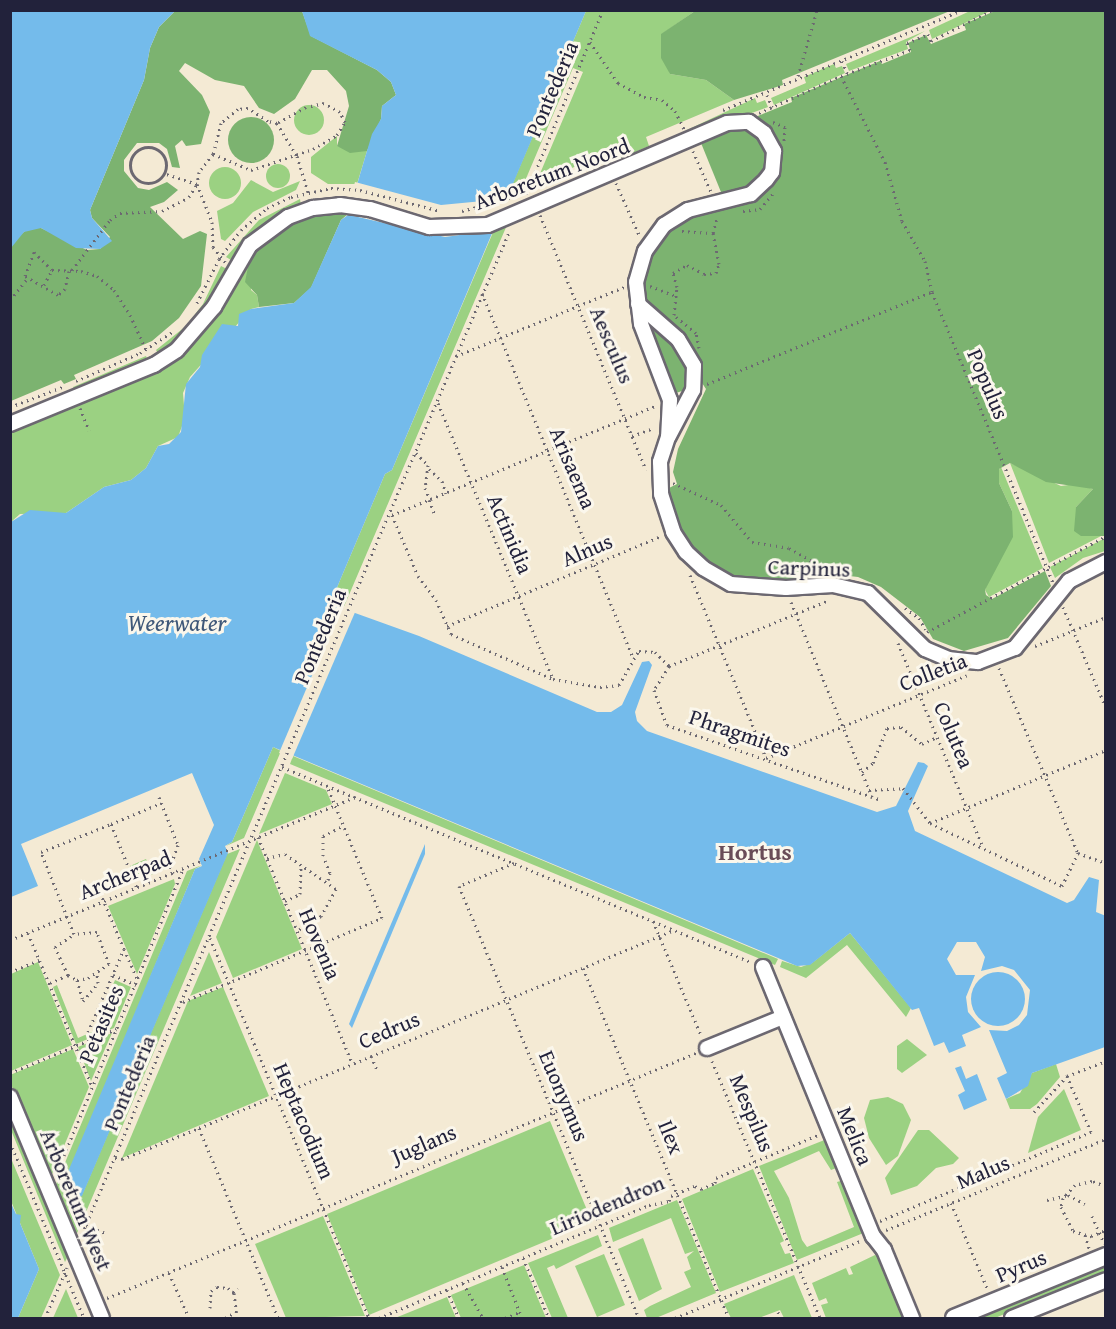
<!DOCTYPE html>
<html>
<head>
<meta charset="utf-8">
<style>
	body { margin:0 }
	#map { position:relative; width:1116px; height:1329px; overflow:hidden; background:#f4ead4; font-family:"Gentium Book Plus",serif }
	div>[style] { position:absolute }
	.green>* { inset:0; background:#9bd182 }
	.round { border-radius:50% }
	.forest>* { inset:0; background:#7cb370 }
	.water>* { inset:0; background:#74bbeb }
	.pier>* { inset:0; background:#f4ead4 }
	.path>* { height:3px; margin-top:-1.5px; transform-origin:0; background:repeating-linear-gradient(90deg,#6c6871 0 1.5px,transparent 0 6px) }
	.path>.ring { margin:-1.5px; padding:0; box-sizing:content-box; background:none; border:3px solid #6c6871; border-radius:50% }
	.roads { filter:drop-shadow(2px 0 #6c6871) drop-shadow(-2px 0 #6c6871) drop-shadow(0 2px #6c6871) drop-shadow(0 -2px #6c6871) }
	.minor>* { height:14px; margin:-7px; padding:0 7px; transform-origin:7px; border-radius:7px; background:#fff }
	.tertiary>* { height:16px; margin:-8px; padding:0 8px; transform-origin:8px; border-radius:8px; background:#fff }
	span { translate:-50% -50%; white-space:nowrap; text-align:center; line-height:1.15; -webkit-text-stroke:6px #fbf7ec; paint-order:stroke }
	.street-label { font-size:22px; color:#22223b }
	.water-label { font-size:24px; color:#3f5879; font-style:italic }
	.neighbourhood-label { font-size:24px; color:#6a4c57; font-weight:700 }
	.frame { position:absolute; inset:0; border:12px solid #22223b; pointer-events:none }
</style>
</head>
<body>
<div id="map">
	<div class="green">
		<i style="clip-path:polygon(586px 11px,695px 11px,662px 34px,670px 74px,706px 80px,734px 100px,646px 137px,649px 146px,619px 159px,615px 150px,536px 183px,583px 72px,573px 68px,522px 188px,509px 192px)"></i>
		<i style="clip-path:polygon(970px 11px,990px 11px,932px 39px,929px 30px)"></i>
		<i style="clip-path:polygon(925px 31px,906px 42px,908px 49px,849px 71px,846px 64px)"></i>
		<i style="clip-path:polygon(834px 64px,836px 68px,842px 66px,845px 73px,774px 105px,771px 98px,806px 83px,804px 77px)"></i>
		<i style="clip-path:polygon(755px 98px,757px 103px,765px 100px,768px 107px,689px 136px,687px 130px)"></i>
		<i class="round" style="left:294px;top:105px;width:30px;height:30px"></i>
		<i style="clip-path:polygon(337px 136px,337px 146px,367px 151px,357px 184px,328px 184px,311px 173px,311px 157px)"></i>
		<i class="round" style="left:266px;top:164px;width:24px;height:24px"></i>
		<i class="round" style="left:209px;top:167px;width:32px;height:32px"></i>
		<i style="clip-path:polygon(251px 180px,273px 192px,300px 181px,296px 190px,253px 212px,225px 241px,221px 239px,217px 211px,233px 203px)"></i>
		<i style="clip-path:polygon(300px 199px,301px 206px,264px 225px,231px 260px,226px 257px,259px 220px)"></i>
		<i style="clip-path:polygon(507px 225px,343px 609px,330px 604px,385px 474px,392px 470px,494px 230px)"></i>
		<i style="clip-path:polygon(251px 252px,251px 290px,257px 295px,259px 307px,251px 309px,190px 377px,183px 393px,185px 418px,178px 437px,158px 446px,146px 468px,131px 480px,104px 487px,66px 513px,20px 514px,11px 522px,11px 431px,144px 375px,182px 351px,212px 320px)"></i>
		<i style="clip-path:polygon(221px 266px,227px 269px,210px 302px,185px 336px,159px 355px,156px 350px,186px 326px,203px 304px)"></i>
		<i style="clip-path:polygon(146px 356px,148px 361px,75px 392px,73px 387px)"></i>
		<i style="clip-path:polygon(1010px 463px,1061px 486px,1076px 484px,1093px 489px,1076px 507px,1082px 536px,1103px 535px,1049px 563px)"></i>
		<i style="clip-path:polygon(1001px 467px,1043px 568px,989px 597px,985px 590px,1012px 511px,999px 483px,997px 472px)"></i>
		<i style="clip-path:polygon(1105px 538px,1105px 551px,1083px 558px,1055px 578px,1050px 567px)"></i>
		<i style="clip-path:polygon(273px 747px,281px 751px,244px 838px,226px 846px,232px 842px)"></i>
		<i style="clip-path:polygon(293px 756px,778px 959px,775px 965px,290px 764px)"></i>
		<i style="clip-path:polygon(285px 773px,326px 790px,332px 804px,259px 834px)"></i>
		<i style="clip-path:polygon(257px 840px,302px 949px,233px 978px,216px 937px)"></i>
		<i style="clip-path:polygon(240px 849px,75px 1238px,54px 1189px,187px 871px,202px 865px,195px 869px,149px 980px,76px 1198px,82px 1195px,227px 854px)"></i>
		<i style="clip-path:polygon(170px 857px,165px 869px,136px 881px,130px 866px,146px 859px,149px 866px)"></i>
		<i style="clip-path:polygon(174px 879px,175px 884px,137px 974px,108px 906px)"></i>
		<i style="clip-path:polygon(850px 933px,911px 1008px,906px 1017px,847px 945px,806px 978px,780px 967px,782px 961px,801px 967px,812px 963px)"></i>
		<i style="clip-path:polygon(209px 952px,222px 983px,190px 996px)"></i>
		<i style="clip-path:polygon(38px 962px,72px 1045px,11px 1071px,11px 974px)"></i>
		<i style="clip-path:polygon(115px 980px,131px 987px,114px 1028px,76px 1044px,53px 987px,57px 985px,78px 1038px,94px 1031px)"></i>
		<i style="clip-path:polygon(223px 987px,269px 1096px,122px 1158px,188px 1001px)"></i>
		<i style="clip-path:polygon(112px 1033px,91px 1081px,78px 1047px)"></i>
		<i style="clip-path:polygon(907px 1039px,927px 1055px,902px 1073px,897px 1069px,897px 1046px)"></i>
		<i style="clip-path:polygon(73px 1049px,89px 1087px,50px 1179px,11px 1084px,10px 1075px)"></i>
		<i style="clip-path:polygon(1056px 1064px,1060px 1077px,1037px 1104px,1030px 1109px,1010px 1109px,1006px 1099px,1020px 1093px,1032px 1073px)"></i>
		<i style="clip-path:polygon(1064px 1089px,1081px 1130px,1028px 1153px,1038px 1117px)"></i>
		<i style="clip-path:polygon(888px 1097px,903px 1104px,911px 1120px,898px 1156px,886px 1165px,869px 1138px,864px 1118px,870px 1100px)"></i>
		<i style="clip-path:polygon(10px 1113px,69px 1254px,65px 1262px,11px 1130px)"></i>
		<i style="clip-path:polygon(550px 1121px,592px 1222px,369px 1315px,327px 1214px)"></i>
		<i style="clip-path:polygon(918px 1130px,929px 1130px,959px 1158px,953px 1164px,936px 1168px,917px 1186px,891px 1195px,885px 1178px)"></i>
		<i style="clip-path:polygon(827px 1139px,839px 1167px,831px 1170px,819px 1151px,774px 1171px,789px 1198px,802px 1240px,807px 1247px,854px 1227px,837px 1182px,844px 1180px,866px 1232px,797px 1260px,759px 1166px)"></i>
		<i style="clip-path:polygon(10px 1156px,60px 1275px,41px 1318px,18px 1318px,39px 1269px,11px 1201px)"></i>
		<i style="clip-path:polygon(753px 1169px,784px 1241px,780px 1243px,785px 1254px,790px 1253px,794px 1263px,720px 1292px,682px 1199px)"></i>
		<i style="clip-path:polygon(677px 1200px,716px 1293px,656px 1318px,647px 1318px,644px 1310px,650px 1306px,691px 1287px,684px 1272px,691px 1269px,687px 1257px,694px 1251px,685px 1254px,671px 1218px,613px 1242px,609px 1228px)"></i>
		<i style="clip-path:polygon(323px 1216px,365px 1316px,286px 1318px,255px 1244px)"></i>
		<i style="clip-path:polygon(598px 1235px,602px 1246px,556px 1269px,554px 1265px,547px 1268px,568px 1318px,552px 1318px,528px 1263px)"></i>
		<i style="clip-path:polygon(643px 1238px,662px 1289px,639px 1301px,618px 1249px)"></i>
		<i style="clip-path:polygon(604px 1254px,625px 1305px,597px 1317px,575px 1266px)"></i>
		<i style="clip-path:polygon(875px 1255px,881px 1258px,903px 1318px,826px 1318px,821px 1305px,828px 1303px,826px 1298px,819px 1301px,812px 1283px,846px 1268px,849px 1275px,853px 1274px,850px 1267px)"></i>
		<i style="clip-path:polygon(524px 1265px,546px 1318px,461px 1318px,451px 1295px)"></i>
		<i style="clip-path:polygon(1105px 1265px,1105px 1272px,995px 1318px,978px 1318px)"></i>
		<i style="clip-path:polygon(794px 1275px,812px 1318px,784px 1318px,780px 1310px,759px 1318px,731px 1318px,724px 1304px)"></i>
		<i style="clip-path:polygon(66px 1289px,78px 1318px,53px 1318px)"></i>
		<i style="clip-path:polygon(447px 1297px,456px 1318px,395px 1318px)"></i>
	</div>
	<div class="forest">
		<i style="clip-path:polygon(175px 11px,302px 11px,311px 36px,377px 70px,391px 82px,396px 95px,382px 106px,381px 119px,367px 151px,350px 153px,337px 146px,349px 106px,346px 91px,327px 70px,312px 70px,295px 99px,274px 114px,259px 108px,244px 86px,215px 80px,185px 63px,179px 71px,202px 95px,210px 112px,201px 144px,186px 146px,182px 140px,175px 146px,180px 168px,172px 167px,167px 149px,159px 143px,137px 143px,124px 160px,124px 171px,138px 188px,149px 190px,167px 182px,178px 190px,164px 202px,150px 207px,183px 239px,200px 231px,207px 234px,201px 286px,179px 318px,152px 341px,74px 375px,76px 379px,64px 384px,61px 380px,11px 401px,10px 248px,15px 239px,29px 228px,41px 228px,87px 250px,100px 249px,110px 237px,92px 218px,90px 210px,144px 80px,150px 48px,159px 27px)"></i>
		<i style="clip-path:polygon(695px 11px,695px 10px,950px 11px,782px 80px,783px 85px,734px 100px,706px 80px,670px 74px,661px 58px,661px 34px)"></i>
		<i style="clip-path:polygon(995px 11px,1105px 11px,1105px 536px,1081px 536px,1074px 531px,1076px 507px,1093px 489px,1046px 482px,1010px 463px,999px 469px,999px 483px,1012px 511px,1013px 537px,985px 590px,986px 595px,992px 599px,1045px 571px,1051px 586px,1008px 638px,964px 651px,933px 639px,920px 617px,881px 587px,858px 577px,841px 575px,833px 580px,794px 583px,734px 579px,705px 562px,690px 548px,678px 530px,665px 490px,677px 484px,673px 472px,678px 449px,706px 389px,647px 300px,642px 281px,652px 250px,667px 231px,692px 215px,753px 199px,773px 180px,777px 141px,769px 130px,753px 118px,792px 102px,791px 98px,880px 61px,882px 64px,911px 52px,908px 43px,926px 35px,931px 44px,966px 30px,964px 24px)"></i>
		<i class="round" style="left:228px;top:117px;width:46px;height:46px"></i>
		<i style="clip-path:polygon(744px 128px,755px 132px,767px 149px,765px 173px,752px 188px,723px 197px,701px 143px,725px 130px)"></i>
		<i style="clip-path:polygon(325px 213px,349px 213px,341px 220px,311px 288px,294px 303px,259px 307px,257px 295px,245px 282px,251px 252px,293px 221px)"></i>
		<i style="clip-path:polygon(644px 315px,670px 338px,688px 367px,688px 389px,673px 394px)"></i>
	</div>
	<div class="water">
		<i style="clip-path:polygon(11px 10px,175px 11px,159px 27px,150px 48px,144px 80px,90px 210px,92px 218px,112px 241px,100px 249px,76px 248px,41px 228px,24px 232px,11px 248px)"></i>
		<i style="clip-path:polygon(302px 11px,586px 11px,392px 470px,385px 474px,330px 604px,419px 636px,597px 712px,611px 712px,622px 705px,642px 662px,649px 661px,652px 665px,635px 712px,637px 721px,647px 731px,877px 812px,896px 806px,918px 762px,924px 763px,928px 766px,908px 811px,915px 831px,1067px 903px,1074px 900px,1089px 877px,1099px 880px,1096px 912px,1106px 916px,1105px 1047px,1032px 1073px,1028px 1086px,1006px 1099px,997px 1078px,1007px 1073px,989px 1030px,1007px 1031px,1019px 1025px,1027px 1015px,1030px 990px,1014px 970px,1002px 966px,981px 971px,985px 957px,976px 942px,957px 942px,947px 959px,956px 975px,975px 975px,966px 997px,968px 1012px,981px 1027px,962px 1035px,966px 1046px,949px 1053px,944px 1042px,934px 1046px,919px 1008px,912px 1010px,850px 933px,810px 965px,797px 966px,273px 747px,232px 842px,225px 846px,228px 853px,82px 1196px,76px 1198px,62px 1186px,195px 869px,202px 866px,199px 859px,214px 825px,192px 773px,21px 844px,38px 886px,11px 897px,11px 522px,30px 510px,66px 513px,104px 487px,131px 480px,146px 468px,158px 446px,169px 444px,181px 432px,186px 384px,200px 367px,202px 355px,222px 324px,238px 326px,239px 314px,251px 309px,294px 303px,311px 287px,341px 220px,348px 215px,372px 134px,381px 119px,382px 106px,396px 95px,391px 82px,377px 70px,310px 36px)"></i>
		<i style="clip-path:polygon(425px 844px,425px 854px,352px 1028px,349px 1024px,363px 990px)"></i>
		<i class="round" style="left:971px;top:972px;width:54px;height:54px"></i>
		<i style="clip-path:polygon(961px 1066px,966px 1079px,977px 1074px,987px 1100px,964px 1110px,958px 1095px,965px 1091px,955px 1068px)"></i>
		<i style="clip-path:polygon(10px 1201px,16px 1214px,21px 1215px,20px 1223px,39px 1269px,18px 1318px,11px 1318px)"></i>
	</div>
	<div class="pier">
		<i style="clip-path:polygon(355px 182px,441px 205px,483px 201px,514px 189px,497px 230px,445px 237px,345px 214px)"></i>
		<i style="clip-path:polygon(342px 605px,356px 610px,292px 759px,279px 753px)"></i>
	</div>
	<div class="path">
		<i style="left:590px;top:42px;width:50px;rotate:55.7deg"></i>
		<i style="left:618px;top:83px;width:30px;rotate:28deg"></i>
		<i style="left:644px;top:97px;width:18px;rotate:9deg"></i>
		<i style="left:662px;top:100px;width:17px;rotate:40deg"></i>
		<i style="left:675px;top:111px;width:20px;rotate:63deg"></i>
		<i style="left:842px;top:61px;width:13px;rotate:67deg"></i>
		<i style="left:798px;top:76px;width:69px;rotate:-73.9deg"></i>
		<i style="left:841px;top:76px;width:97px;rotate:62.9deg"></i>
		<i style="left:885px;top:162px;width:61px;rotate:73.9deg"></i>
		<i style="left:902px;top:221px;width:46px;rotate:60.1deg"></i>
		<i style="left:925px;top:261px;width:32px;rotate:77deg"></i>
		<i style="left:932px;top:292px;width:314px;rotate:67.4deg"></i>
		<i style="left:767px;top:95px;width:13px;rotate:67deg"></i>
		<i style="left:723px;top:110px;width:259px;rotate:-22.7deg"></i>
		<i style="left:759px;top:113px;width:90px;rotate:-24.3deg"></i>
		<i style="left:841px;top:76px;width:74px;rotate:-20.6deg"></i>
		<i style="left:910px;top:50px;width:8px;rotate:-113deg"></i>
		<i style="left:907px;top:43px;width:23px;rotate:-23deg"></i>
		<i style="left:928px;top:34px;width:8px;rotate:67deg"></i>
		<i style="left:931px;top:41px;width:68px;rotate:-26.9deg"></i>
		<i style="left:773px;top:122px;width:13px;rotate:23deg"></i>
		<i style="left:785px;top:127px;width:15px;rotate:94deg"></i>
		<i style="left:277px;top:123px;width:39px;rotate:59deg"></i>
		<i style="left:297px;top:156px;width:38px;rotate:73deg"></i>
		<i class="ring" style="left:130px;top:147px;width:33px;height:33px"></i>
		<i style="left:693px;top:151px;width:45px;rotate:66.3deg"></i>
		<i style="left:213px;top:154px;width:41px;rotate:22.8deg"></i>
		<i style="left:251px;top:170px;width:65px;rotate:-18.7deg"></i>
		<i style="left:313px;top:149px;width:28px;rotate:-30deg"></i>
		<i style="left:337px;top:135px;width:15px;rotate:-58deg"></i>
		<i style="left:345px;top:122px;width:11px;rotate:-117deg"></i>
		<i style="left:340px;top:112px;width:18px;rotate:-151deg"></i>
		<i style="left:324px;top:103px;width:18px;rotate:167deg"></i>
		<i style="left:306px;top:107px;width:33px;rotate:151deg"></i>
		<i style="left:277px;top:123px;width:9px;rotate:-167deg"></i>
		<i style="left:268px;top:121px;width:24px;rotate:-147deg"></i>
		<i style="left:248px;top:108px;width:10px;rotate:174deg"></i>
		<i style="left:238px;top:109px;width:22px;rotate:141deg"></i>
		<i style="left:221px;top:123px;width:32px;rotate:104deg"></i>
		<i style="left:213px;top:154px;width:23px;rotate:128deg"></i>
		<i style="left:199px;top:172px;width:12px;rotate:99deg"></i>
		<i style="left:197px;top:184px;width:41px;rotate:68.5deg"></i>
		<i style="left:212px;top:222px;width:25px;rotate:88deg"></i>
		<i style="left:213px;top:247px;width:21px;rotate:51deg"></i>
		<i style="left:616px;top:183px;width:59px;rotate:66deg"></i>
		<i style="left:526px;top:194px;width:199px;rotate:-67.3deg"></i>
		<i style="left:462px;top:211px;width:56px;rotate:-15.5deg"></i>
		<i style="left:743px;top:211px;width:17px;rotate:-7deg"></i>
		<i style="left:760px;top:209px;width:23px;rotate:-50deg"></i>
		<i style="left:540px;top:215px;width:276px;rotate:67.4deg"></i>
		<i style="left:682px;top:231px;width:31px;rotate:4deg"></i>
		<i style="left:72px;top:270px;width:63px;rotate:-52.8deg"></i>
		<i style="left:110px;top:220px;width:12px;rotate:-35deg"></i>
		<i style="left:120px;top:213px;width:42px;rotate:-2.7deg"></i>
		<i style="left:162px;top:211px;width:30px;rotate:-27deg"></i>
		<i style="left:189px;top:197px;width:15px;rotate:-58deg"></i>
		<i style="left:197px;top:184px;width:35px;rotate:-162deg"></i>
		<i style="left:69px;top:271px;width:18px;rotate:103deg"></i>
		<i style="left:65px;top:289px;width:9px;rotate:139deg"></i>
		<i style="left:58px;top:295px;width:38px;rotate:-150deg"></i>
		<i style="left:25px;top:276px;width:26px;rotate:-69deg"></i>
		<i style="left:34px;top:252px;width:25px;rotate:45deg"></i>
		<i style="left:52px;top:270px;width:29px;rotate:2deg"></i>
		<i style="left:81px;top:271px;width:17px;rotate:17deg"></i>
		<i style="left:97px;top:276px;width:22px;rotate:39deg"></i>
		<i style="left:114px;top:290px;width:30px;rotate:57deg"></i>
		<i style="left:130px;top:315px;width:40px;rotate:65deg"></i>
		<i style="left:44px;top:285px;width:17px;rotate:-62deg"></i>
		<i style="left:650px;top:286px;width:28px;rotate:21deg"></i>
		<i style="left:482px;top:293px;width:394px;rotate:67.5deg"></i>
		<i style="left:10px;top:300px;width:28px;rotate:-51deg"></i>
		<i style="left:197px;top:303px;width:49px;rotate:-63.4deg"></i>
		<i style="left:219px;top:259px;width:36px;rotate:-53deg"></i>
		<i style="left:241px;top:230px;width:34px;rotate:-40deg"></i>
		<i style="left:267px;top:208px;width:26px;rotate:-25deg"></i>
		<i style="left:291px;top:197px;width:41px;rotate:-12.7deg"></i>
		<i style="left:331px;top:188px;width:29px;rotate:4deg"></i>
		<i style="left:360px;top:190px;width:83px;rotate:14.7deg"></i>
		<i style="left:699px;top:348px;width:15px;rotate:-101deg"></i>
		<i style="left:696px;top:333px;width:28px;rotate:-141deg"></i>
		<i style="left:674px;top:315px;width:28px;rotate:-84deg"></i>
		<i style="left:677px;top:287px;width:15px;rotate:-106deg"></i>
		<i style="left:673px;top:273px;width:16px;rotate:-30deg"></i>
		<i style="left:687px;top:265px;width:19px;rotate:28deg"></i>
		<i style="left:704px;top:274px;width:12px;rotate:-5deg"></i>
		<i style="left:716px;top:273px;width:9px;rotate:-72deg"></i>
		<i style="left:719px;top:264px;width:32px;rotate:-101deg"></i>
		<i style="left:713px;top:233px;width:16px;rotate:-75deg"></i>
		<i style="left:456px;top:356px;width:182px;rotate:-22.3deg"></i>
		<i style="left:76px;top:381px;width:70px;rotate:-23.6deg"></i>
		<i style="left:140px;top:353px;width:40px;rotate:-32.9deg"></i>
		<i style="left:707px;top:384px;width:242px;rotate:-22.3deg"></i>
		<i style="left:438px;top:403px;width:297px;rotate:67.4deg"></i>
		<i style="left:10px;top:407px;width:59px;rotate:-20.9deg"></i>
		<i style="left:80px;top:408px;width:24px;rotate:68deg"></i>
		<i style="left:632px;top:436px;width:20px;rotate:-20deg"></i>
		<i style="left:416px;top:453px;width:17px;rotate:45deg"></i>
		<i style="left:428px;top:465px;width:23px;rotate:97deg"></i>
		<i style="left:425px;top:488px;width:13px;rotate:67deg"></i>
		<i style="left:429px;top:469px;width:18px;rotate:43deg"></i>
		<i style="left:442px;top:481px;width:13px;rotate:72deg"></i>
		<i style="left:673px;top:483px;width:53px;rotate:24.6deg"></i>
		<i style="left:721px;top:505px;width:48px;rotate:50deg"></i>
		<i style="left:752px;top:542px;width:37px;rotate:9deg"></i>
		<i style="left:789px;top:548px;width:48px;rotate:29.7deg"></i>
		<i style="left:429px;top:500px;width:16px;rotate:68deg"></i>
		<i style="left:392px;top:515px;width:66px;rotate:66.9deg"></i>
		<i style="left:418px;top:576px;width:30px;rotate:53deg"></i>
		<i style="left:436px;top:600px;width:37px;rotate:66deg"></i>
		<i style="left:451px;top:634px;width:111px;rotate:23.8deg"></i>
		<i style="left:553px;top:679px;width:48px;rotate:9.7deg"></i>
		<i style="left:600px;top:687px;width:19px;rotate:-6deg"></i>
		<i style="left:619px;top:685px;width:39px;rotate:-60deg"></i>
		<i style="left:639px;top:651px;width:16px;rotate:4deg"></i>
		<i style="left:655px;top:652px;width:20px;rotate:45deg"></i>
		<i style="left:669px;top:666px;width:28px;rotate:122deg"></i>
		<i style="left:654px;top:690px;width:37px;rotate:70deg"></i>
		<i style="left:667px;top:725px;width:224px;rotate:19.3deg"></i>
		<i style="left:392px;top:515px;width:287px;rotate:-22.5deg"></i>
		<i style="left:690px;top:575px;width:198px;rotate:67.4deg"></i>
		<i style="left:766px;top:758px;width:217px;rotate:-22.4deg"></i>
		<i style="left:791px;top:602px;width:211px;rotate:67.4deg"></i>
		<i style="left:1063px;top:607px;width:110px;rotate:66.9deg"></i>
		<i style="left:905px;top:608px;width:17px;rotate:36deg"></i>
		<i style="left:919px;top:618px;width:13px;rotate:61deg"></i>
		<i style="left:447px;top:626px;width:232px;rotate:-22.8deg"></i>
		<i style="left:927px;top:632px;width:203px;rotate:-28.2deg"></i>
		<i style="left:898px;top:643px;width:221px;rotate:67.4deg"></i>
		<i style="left:1035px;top:646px;width:77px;rotate:-22.2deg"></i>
		<i style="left:669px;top:666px;width:173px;rotate:-22.4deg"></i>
		<i style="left:999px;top:668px;width:201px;rotate:66.9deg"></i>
		<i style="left:282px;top:767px;width:508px;rotate:22.58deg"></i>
		<i style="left:862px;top:772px;width:14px;rotate:-39deg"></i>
		<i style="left:873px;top:763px;width:38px;rotate:-68deg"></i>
		<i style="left:887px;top:728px;width:14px;rotate:-4deg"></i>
		<i style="left:901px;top:727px;width:27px;rotate:39deg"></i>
		<i style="left:922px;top:744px;width:17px;rotate:-25deg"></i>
		<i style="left:869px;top:790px;width:34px;rotate:-3deg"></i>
		<i style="left:903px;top:788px;width:44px;rotate:52.4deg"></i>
		<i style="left:930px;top:823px;width:146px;rotate:25.5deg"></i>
		<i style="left:1062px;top:886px;width:37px;rotate:-64deg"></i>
		<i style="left:1078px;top:853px;width:30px;rotate:20deg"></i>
		<i style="left:159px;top:797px;width:52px;rotate:68.4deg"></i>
		<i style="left:178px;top:845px;width:23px;rotate:110deg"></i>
		<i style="left:170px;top:867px;width:7px;rotate:63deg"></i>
		<i style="left:930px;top:823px;width:191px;rotate:-22.5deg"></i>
		<i style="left:111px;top:824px;width:54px;rotate:-22.8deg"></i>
		<i style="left:258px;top:837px;width:245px;rotate:67.4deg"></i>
		<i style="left:267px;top:858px;width:18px;rotate:-13deg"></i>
		<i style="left:285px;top:854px;width:62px;rotate:34.5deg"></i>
		<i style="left:336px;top:889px;width:31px;rotate:119deg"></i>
		<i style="left:321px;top:916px;width:28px;rotate:148deg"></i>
		<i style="left:514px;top:863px;width:60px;rotate:157.3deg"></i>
		<i style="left:459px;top:886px;width:468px;rotate:67.4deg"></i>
		<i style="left:328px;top:880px;width:7px;rotate:-74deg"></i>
		<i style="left:330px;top:873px;width:18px;rotate:-112deg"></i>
		<i style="left:323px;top:856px;width:20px;rotate:-90deg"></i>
		<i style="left:323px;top:836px;width:22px;rotate:-27deg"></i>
		<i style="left:285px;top:901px;width:17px;rotate:-25deg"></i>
		<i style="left:300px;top:894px;width:28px;rotate:-88deg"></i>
		<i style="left:653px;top:921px;width:124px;rotate:67.2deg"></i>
		<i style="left:28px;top:933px;width:166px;rotate:67.3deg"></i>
		<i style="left:210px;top:938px;width:412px;rotate:67.3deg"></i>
		<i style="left:10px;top:940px;width:373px;rotate:-22.5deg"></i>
		<i style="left:124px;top:949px;width:34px;rotate:66deg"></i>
		<i style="left:583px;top:968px;width:379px;rotate:67.4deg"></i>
		<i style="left:10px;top:972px;width:32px;rotate:-22deg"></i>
		<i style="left:68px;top:975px;width:10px;rotate:29deg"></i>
		<i style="left:77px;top:980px;width:11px;rotate:-10deg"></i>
		<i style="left:88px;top:978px;width:25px;rotate:-34deg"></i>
		<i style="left:109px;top:964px;width:34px;rotate:-111deg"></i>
		<i style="left:97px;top:932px;width:23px;rotate:175deg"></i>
		<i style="left:113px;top:975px;width:25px;rotate:23deg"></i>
		<i style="left:77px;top:980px;width:22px;rotate:74deg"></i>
		<i style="left:83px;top:1001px;width:23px;rotate:-50deg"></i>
		<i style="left:98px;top:983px;width:10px;rotate:-96deg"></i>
		<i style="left:50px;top:983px;width:20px;rotate:-24deg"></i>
		<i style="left:68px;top:975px;width:31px;rotate:-115deg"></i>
		<i style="left:55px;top:947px;width:23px;rotate:-34deg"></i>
		<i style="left:74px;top:934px;width:88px;rotate:-111.9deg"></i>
		<i style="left:41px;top:852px;width:75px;rotate:-21.8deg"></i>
		<i style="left:111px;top:824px;width:69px;rotate:67.9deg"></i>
		<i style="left:183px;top:1002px;width:216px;rotate:-22.9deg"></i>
		<i style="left:382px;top:918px;width:143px;rotate:-112.6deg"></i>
		<i style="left:88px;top:1032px;width:90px;rotate:-66.6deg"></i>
		<i style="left:124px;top:949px;width:77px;rotate:-112.9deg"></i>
		<i style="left:371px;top:1056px;width:17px;rotate:66deg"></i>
		<i style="left:712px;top:1061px;width:279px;rotate:67.2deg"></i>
		<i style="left:10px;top:1073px;width:115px;rotate:-22.5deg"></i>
		<i style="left:1034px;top:1112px;width:49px;rotate:-47.5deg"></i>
		<i style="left:199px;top:1128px;width:206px;rotate:67.4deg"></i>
		<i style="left:10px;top:1142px;width:191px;rotate:67.2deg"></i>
		<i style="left:115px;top:1158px;width:7px;rotate:8deg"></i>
		<i style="left:122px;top:1159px;width:83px;rotate:-21.9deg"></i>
		<i style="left:199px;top:1128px;width:515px;rotate:-22.63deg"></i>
		<i style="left:57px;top:1172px;width:328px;rotate:-67.4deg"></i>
		<i style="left:1106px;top:1186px;width:15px;rotate:-160deg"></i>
		<i style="left:1092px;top:1181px;width:17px;rotate:167deg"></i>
		<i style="left:1075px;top:1185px;width:18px;rotate:133deg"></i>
		<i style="left:1063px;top:1198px;width:9px;rotate:103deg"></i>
		<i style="left:1061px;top:1207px;width:27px;rotate:63deg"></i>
		<i style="left:1073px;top:1231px;width:19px;rotate:16deg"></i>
		<i style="left:1091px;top:1236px;width:16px;rotate:-22deg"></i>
		<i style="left:1047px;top:1200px;width:22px;rotate:-13deg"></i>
		<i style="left:1068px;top:1195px;width:19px;rotate:28deg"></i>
		<i style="left:951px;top:1203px;width:95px;rotate:67deg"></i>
		<i style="left:1092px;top:1216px;width:30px;rotate:66deg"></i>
		<i style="left:880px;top:1221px;width:229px;rotate:-22.9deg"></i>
		<i style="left:1091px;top:1132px;width:61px;rotate:-113.2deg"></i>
		<i style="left:1067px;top:1076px;width:42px;rotate:-21deg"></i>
		<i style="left:86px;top:1225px;width:23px;rotate:23deg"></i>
		<i style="left:886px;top:1230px;width:238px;rotate:-22.5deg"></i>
		<i style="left:82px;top:1234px;width:1091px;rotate:-66.91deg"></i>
		<i style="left:1085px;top:1235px;width:14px;rotate:73deg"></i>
		<i style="left:523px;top:1258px;width:65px;rotate:66.6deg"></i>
		<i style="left:502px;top:1267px;width:55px;rotate:68.6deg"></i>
		<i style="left:169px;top:1273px;width:49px;rotate:66deg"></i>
		<i style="left:463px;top:1283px;width:40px;rotate:60.3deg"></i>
		<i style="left:447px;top:1290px;width:30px;rotate:67deg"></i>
		<i style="left:233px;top:1292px;width:6px;rotate:-39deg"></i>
		<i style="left:107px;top:1298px;width:638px;rotate:-22.59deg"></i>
		<i style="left:210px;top:1308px;width:17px;rotate:-87deg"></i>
		<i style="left:211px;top:1291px;width:7px;rotate:-34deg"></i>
		<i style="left:217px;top:1287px;width:11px;rotate:5deg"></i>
		<i style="left:228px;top:1288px;width:8px;rotate:40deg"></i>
		<i style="left:234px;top:1293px;width:25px;rotate:83deg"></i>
		<i style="left:778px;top:1312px;width:7px;rotate:63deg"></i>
		<i style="left:45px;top:1318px;width:55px;rotate:-66.3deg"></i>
		<i style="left:225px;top:1318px;width:10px;rotate:-29deg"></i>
		<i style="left:379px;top:1318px;width:293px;rotate:-22.7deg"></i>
		<i style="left:649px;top:1205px;width:20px;rotate:-11deg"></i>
		<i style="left:669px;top:1201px;width:5px;rotate:-68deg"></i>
		<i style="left:671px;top:1196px;width:26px;rotate:-23deg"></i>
		<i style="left:695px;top:1186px;width:7px;rotate:27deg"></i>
		<i style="left:701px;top:1189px;width:15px;rotate:-23deg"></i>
		<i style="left:715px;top:1183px;width:5px;rotate:-79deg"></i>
		<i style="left:716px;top:1178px;width:111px;rotate:-22.9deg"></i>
		<i style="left:505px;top:1318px;width:16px;rotate:-22deg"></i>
		<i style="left:675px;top:1318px;width:200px;rotate:-22.6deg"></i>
	</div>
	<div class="roads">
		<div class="minor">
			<i style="left:638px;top:304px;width:53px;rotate:41.2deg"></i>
			<i style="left:678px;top:339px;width:31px;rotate:59deg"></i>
			<i style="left:694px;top:366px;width:24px;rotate:92deg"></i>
			<i style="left:693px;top:390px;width:52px;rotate:117.6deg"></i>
			<i style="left:10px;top:424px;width:156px;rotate:-22.3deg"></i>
			<i style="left:154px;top:365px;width:27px;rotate:-33deg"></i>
			<i style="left:177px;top:350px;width:57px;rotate:-49.3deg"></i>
			<i style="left:214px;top:307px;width:72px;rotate:-59.9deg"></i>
			<i style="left:250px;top:245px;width:47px;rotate:-36.4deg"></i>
			<i style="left:288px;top:217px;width:27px;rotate:-20deg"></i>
			<i style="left:313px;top:208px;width:27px;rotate:-6deg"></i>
			<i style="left:340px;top:205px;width:30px;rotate:8deg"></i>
			<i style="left:370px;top:209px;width:62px;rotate:17deg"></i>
			<i style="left:429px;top:227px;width:59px;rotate:-1.9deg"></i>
			<i style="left:488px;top:225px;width:260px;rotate:-23.1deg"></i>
			<i style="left:727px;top:123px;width:22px;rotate:-3deg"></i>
			<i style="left:749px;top:122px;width:19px;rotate:36deg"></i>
			<i style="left:764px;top:133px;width:21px;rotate:61deg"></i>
			<i style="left:774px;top:151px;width:21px;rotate:95deg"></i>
			<i style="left:772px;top:172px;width:10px;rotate:127deg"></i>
			<i style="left:766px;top:180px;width:21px;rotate:137deg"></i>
			<i style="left:751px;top:194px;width:65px;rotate:165.7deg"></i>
			<i style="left:688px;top:210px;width:28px;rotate:148deg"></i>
			<i style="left:664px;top:225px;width:32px;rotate:126deg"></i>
			<i style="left:645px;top:251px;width:32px;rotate:106deg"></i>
			<i style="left:636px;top:282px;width:42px;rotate:83.2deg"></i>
			<i style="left:641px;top:324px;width:81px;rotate:69.1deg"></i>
			<i style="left:670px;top:400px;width:37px;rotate:93deg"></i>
			<i style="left:668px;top:437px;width:26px;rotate:108deg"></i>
			<i style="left:660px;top:462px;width:32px;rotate:88deg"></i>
			<i style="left:661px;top:494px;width:40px;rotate:72deg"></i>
			<i style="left:673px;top:532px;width:24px;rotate:57deg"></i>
			<i style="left:686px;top:552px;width:23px;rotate:43deg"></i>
			<i style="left:703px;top:568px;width:32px;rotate:30deg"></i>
			<i style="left:731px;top:584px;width:55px;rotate:4.2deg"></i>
			<i style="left:786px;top:588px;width:47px;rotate:-3.7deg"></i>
			<i style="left:833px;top:585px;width:36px;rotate:13deg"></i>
			<i style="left:868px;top:593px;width:80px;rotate:44.5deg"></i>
			<i style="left:925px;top:649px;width:25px;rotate:23deg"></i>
			<i style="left:948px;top:659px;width:30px;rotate:6deg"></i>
			<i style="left:978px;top:662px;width:40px;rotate:-21deg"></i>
			<i style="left:1015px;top:648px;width:86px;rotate:-51.1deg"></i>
			<i style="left:1069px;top:581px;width:42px;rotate:-27.2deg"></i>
			<i style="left:763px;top:967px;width:291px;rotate:67.8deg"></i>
			<i style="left:873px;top:1236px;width:18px;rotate:52deg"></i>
			<i style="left:884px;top:1250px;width:74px;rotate:67.6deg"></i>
			<i style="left:707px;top:1048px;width:82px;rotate:-22.2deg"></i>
			<i style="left:10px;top:1097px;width:239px;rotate:67.4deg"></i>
			<i style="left:1012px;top:1318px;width:101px;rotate:-22deg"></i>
		</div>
		<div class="tertiary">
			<i style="left:954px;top:1318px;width:164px;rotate:-22.2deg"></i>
		</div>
	</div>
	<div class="street-label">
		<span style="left:552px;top:89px;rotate:-67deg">Pontederia</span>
		<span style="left:552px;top:174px;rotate:-21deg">Arboretum Noord</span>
		<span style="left:612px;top:345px;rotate:67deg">Aesculus</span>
		<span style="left:988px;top:384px;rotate:67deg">Populus</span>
		<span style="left:573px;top:468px;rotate:67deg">Arisaema</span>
		<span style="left:510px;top:534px;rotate:67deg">Actinidia</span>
		<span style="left:587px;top:550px;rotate:-23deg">Alnus</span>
		<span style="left:809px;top:568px;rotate:2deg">Carpinus</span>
		<span style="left:320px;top:636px;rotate:-67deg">Pontederia</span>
		<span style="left:933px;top:672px;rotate:-21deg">Colletia</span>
		<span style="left:740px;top:733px;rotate:19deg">Phragmites</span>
		<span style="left:954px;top:735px;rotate:67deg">Colutea</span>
		<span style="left:125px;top:875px;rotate:-22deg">Archerpad</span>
		<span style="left:320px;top:944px;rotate:67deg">Hovenia</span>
		<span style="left:101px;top:1024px;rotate:-67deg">Petasites</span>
		<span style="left:389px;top:1030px;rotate:-23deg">Cedrus</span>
		<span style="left:129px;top:1083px;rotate:-67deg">Pontederia</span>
		<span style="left:564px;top:1096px;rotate:67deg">Euonymus</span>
		<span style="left:752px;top:1113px;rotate:67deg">Mespilus</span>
		<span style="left:304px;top:1121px;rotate:67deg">Heptacodium</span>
		<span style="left:855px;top:1136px;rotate:68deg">Melica</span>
		<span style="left:671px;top:1137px;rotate:68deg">Ilex</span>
		<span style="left:424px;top:1144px;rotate:-23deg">Juglans</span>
		<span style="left:983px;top:1172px;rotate:-23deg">Malus</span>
		<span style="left:76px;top:1200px;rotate:67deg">Arboretum West</span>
		<span style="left:607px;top:1205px;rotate:-23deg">Liriodendron</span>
		<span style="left:1021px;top:1266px;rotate:-23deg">Pyrus</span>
	</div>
	<div class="water-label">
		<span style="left:177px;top:623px">Weerwater</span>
	</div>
	<div class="neighbourhood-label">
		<span style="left:755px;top:852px">Hortus</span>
	</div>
	<div class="frame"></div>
</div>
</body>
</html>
